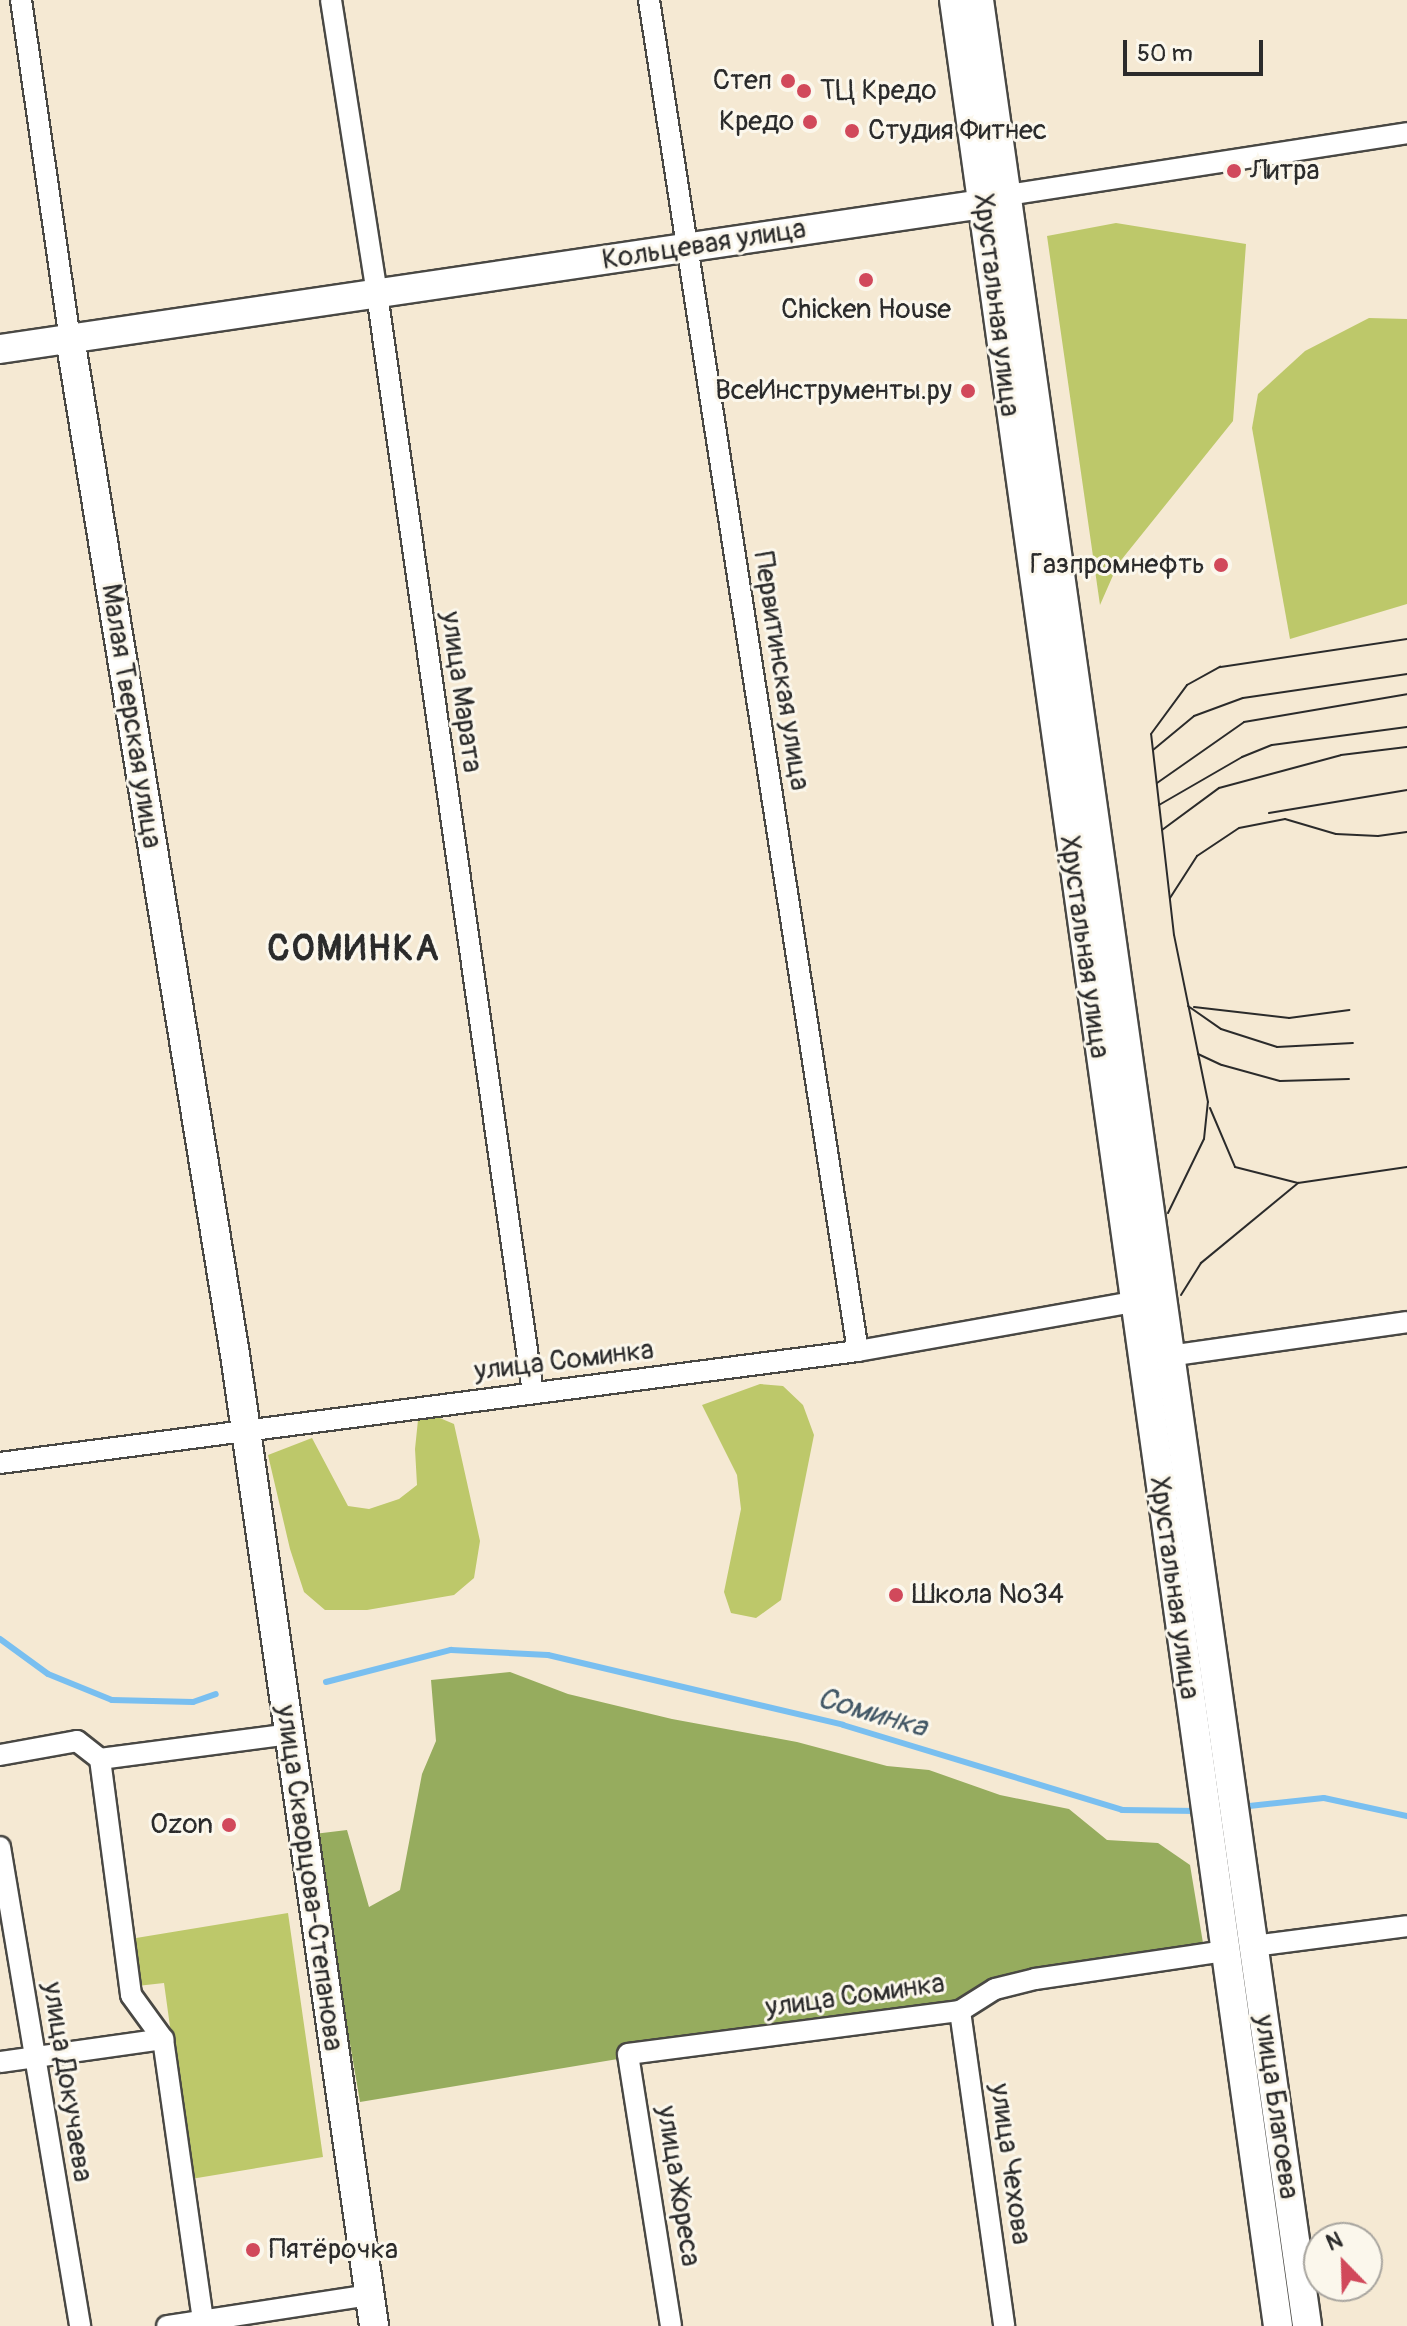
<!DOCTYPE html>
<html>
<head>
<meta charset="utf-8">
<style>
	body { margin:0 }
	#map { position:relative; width:1407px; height:2326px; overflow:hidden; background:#f5e9d3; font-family:Pangolin,sans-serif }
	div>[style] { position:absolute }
	.green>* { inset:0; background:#bdc86a }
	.forest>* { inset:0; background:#96ac5e }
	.stream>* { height:6px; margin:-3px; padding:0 3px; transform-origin:3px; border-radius:3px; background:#79bff0 }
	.roads { filter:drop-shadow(2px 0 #494844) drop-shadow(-2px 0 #494844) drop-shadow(0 2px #494844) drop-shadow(0 -2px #494844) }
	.street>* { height:20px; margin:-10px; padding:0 10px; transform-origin:10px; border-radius:10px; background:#fff }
	.secondary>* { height:28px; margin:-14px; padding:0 14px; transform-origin:14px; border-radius:14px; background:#fff }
	.tram>* { height:2px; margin:-1px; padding:0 1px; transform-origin:1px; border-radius:1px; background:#2b2b2b }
	.dots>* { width:22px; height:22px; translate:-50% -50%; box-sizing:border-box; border:4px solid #fbf7ec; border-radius:50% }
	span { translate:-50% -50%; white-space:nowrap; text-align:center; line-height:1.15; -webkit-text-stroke:6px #fbf7ec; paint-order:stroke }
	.poi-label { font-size:28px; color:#2b2b2b }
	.right { translate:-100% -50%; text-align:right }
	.left { translate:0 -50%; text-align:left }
	.street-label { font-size:28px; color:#2b2b2b }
	.water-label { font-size:30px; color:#425766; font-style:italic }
	.district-label { font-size:36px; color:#2b2b2b; font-weight:700; letter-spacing:2px }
	.north { position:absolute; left:1303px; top:2222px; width:80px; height:80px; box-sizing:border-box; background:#fbf7ec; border:2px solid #a8a59f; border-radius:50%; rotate:337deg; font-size:22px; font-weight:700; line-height:32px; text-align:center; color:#2b2b2b }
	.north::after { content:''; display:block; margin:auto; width:28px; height:36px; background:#d1495b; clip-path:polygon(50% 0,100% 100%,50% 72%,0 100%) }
	.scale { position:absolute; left:1123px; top:40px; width:140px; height:36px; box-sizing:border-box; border:4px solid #2b2b2b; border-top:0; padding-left:10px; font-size:24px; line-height:28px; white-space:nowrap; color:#2b2b2b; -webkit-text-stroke:6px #fbf7ec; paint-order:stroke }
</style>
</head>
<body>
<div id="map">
	<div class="green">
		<i style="clip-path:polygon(1116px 223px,1246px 244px,1233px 421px,1118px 564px,1100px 605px,1047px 236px)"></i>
		<i style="clip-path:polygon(1369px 318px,1407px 319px,1407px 604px,1290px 639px,1252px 428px,1258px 394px,1305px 351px)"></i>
		<i style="clip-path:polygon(760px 1384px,783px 1386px,803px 1405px,814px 1435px,781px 1600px,756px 1618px,731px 1613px,724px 1592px,741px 1509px,737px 1475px,702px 1405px)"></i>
		<i style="clip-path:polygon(435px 1416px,454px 1424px,480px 1541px,474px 1578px,454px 1595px,367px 1610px,325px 1610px,304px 1592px,290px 1549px,268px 1455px,312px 1438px,348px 1506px,369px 1509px,399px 1499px,417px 1485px,415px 1449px,418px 1420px)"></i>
		<i style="clip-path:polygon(288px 1913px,323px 2157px,191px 2179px,164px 1983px,137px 1986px,130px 1939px)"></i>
	</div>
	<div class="forest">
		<i style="clip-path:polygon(510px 1672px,568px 1694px,672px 1719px,797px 1742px,887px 1766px,929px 1770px,1000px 1795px,1069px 1809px,1107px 1840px,1158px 1843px,1190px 1865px,1206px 1961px,360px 2102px,314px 1834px,347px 1830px,369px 1907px,400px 1890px,422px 1774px,436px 1741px,431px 1680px)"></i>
	</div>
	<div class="stream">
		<i style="left:0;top:1639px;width:59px;rotate:36.1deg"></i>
		<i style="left:48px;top:1674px;width:69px;rotate:22.1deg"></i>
		<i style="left:112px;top:1700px;width:81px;rotate:1.4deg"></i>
		<i style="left:193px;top:1702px;width:24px;rotate:-19deg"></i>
		<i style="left:326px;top:1682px;width:129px;rotate:-14.4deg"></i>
		<i style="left:451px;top:1650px;width:97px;rotate:3deg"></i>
		<i style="left:548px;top:1655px;width:303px;rotate:13.3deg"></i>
		<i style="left:843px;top:1725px;width:292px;rotate:16.9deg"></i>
		<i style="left:1122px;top:1810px;width:75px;rotate:0.8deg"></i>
		<i style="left:1240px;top:1807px;width:84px;rotate:-6.1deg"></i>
		<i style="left:1324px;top:1798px;width:85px;rotate:12.2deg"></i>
	</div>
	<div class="roads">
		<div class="street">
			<i style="left:21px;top:0;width:342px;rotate:81.8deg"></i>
			<i style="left:331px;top:0;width:298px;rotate:81.1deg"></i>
			<i style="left:377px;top:294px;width:1110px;rotate:81.92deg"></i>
			<i style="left:649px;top:0;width:1367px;rotate:81.21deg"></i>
			<i style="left:1007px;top:195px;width:405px;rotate:-8.8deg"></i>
			<i style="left:1169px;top:1356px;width:240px;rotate:-8.1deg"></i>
			<i style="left:0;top:1463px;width:865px;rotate:-7.44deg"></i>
			<i style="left:858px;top:1351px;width:280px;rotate:-10.1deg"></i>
			<i style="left:0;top:1755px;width:78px;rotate:-10.3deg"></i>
			<i style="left:77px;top:1741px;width:29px;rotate:38deg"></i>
			<i style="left:100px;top:1759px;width:191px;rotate:-7.5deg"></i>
			<i style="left:100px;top:1759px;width:238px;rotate:82.5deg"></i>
			<i style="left:131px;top:1995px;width:54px;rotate:54deg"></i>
			<i style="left:163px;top:2039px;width:284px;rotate:81.9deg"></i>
			<i style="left:0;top:1847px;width:486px;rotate:80.5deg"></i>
			<i style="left:1254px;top:1946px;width:154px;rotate:-7.4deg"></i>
			<i style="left:960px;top:2011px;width:318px;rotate:82deg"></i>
			<i style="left:0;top:2062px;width:165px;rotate:-8deg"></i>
			<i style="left:167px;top:2326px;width:204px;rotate:-8.7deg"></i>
			<i style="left:671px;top:2326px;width:275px;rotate:-99deg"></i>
			<i style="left:628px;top:2054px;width:335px;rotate:-7.4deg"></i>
			<i style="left:960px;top:2011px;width:41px;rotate:-32.2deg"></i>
			<i style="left:995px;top:1989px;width:41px;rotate:-14deg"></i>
			<i style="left:1035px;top:1979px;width:191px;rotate:-8.4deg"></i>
		</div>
		<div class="secondary">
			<i style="left:954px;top:0;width:2348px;rotate:82.07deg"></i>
			<i style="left:979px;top:0;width:2349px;rotate:81.97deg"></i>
			<i style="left:70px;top:338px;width:1029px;rotate:80.78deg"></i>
			<i style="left:235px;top:1354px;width:982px;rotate:81.86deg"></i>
			<i style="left:0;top:349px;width:994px;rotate:-8.39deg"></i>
			<i style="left:983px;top:204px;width:17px;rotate:-21deg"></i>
		</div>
	</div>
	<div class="tram">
		<i style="left:1153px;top:750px;width:53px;rotate:-39.7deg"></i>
		<i style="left:1194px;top:716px;width:52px;rotate:-20.2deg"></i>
		<i style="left:1243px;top:698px;width:166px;rotate:-8.3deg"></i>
		<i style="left:1157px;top:783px;width:106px;rotate:-35deg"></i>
		<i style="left:1244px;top:722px;width:165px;rotate:-9.7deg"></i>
		<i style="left:1159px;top:805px;width:96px;rotate:-30deg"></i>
		<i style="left:1242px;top:757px;width:32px;rotate:-22deg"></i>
		<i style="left:1272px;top:745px;width:136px;rotate:-7.6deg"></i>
		<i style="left:1269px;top:813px;width:140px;rotate:-9.5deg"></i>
		<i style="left:1162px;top:830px;width:71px;rotate:-36.4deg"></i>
		<i style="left:1219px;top:788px;width:126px;rotate:-15.1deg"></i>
		<i style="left:1341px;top:755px;width:66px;rotate:-6.9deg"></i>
		<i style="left:1170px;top:898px;width:50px;rotate:-57.3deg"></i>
		<i style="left:1197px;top:856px;width:50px;rotate:-33.7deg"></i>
		<i style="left:1239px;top:828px;width:47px;rotate:-11.1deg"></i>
		<i style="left:1285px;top:819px;width:53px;rotate:16.4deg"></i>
		<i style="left:1336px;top:834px;width:42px;rotate:2.7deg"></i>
		<i style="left:1378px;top:836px;width:29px;rotate:-8deg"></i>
		<i style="left:1188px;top:1006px;width:40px;rotate:34.9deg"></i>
		<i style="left:1221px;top:1029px;width:59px;rotate:17.8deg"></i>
		<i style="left:1277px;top:1047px;width:76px;rotate:-3deg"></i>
		<i style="left:1194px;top:1007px;width:96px;rotate:6.6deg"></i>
		<i style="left:1289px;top:1018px;width:61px;rotate:-7.6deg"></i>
		<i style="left:1198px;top:1054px;width:26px;rotate:25deg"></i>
		<i style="left:1222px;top:1065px;width:60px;rotate:15.4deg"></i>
		<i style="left:1280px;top:1081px;width:69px;rotate:-1.7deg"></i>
		<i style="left:1210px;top:1108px;width:64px;rotate:67deg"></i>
		<i style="left:1235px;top:1167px;width:65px;rotate:14.3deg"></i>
		<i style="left:1298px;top:1183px;width:110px;rotate:-8.4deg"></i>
		<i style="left:1168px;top:1213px;width:82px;rotate:-64.1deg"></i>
		<i style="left:1204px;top:1139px;width:37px;rotate:-84deg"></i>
		<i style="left:1208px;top:1102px;width:170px;rotate:-101.5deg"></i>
		<i style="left:1174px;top:935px;width:202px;rotate:-96.5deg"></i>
		<i style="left:1151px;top:734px;width:61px;rotate:-53.7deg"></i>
		<i style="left:1187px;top:685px;width:38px;rotate:-29deg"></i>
		<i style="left:1220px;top:667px;width:189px;rotate:-8.5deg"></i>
		<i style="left:1181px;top:1295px;width:38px;rotate:-58deg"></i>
		<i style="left:1201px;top:1263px;width:126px;rotate:-39.5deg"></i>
	</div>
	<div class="dots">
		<i style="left:788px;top:81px;background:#d1495b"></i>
		<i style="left:804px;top:91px;background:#d1495b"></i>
		<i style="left:810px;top:122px;background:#d1495b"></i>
		<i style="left:852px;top:131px;background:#d1495b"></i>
		<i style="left:1234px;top:171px;background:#d1495b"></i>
		<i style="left:866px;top:280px;background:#d1495b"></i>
		<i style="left:968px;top:391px;background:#d1495b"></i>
		<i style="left:1221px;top:565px;background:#d1495b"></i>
		<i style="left:896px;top:1595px;background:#d1495b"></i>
		<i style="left:229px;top:1825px;background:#d1495b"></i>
		<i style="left:253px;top:2250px;background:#d1495b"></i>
	</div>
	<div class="poi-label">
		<span class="right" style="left:772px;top:81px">Степ</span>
		<span class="left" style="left:820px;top:91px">ТЦ Кредо</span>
		<span class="right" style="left:794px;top:122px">Кредо</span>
		<span class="left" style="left:868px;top:131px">Студия Фитнес</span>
		<span class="left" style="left:1250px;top:171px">Литра</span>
		<span style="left:866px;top:310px">Chicken House</span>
		<span class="right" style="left:952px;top:391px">ВсеИнструменты.ру</span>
		<span class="right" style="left:1205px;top:565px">Газпромнефть</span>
		<span class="left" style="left:912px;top:1595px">Школа №34</span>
		<span class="right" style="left:213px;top:1825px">Ozon</span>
		<span class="left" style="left:269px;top:2250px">Пятёрочка</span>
	</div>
	<div class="street-label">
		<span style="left:704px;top:245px;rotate:-9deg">Кольцевая улица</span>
		<span style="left:996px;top:305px;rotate:83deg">Хрустальная улица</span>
		<span style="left:781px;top:671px;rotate:81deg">Первитинская улица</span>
		<span style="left:461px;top:692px;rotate:82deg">улица Марата</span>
		<span style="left:131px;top:716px;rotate:81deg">Малая Тверская улица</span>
		<span style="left:1084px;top:947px;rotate:82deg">Хрустальная улица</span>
		<span style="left:564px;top:1361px;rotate:-7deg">улица Соминка</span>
		<span style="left:1174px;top:1588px;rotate:82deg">Хрустальная улица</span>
		<span style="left:309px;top:1878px;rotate:82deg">улица Скворцова-Степанова</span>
		<span style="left:855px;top:1996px;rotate:-8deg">улица Соминка</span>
		<span style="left:67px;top:2082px;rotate:81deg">улица Докучаева</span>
		<span style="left:1276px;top:2107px;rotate:82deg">улица Благоева</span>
		<span style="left:1010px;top:2164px;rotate:82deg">улица Чехова</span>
		<span style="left:678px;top:2186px;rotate:81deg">улица Жореса</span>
	</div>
	<div class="water-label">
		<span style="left:872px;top:1713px;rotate:16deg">Соминка</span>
	</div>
	<div class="district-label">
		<span style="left:354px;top:949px">СОМИНКА</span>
	</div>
	<div class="north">N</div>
	<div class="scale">50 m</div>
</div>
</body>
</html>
